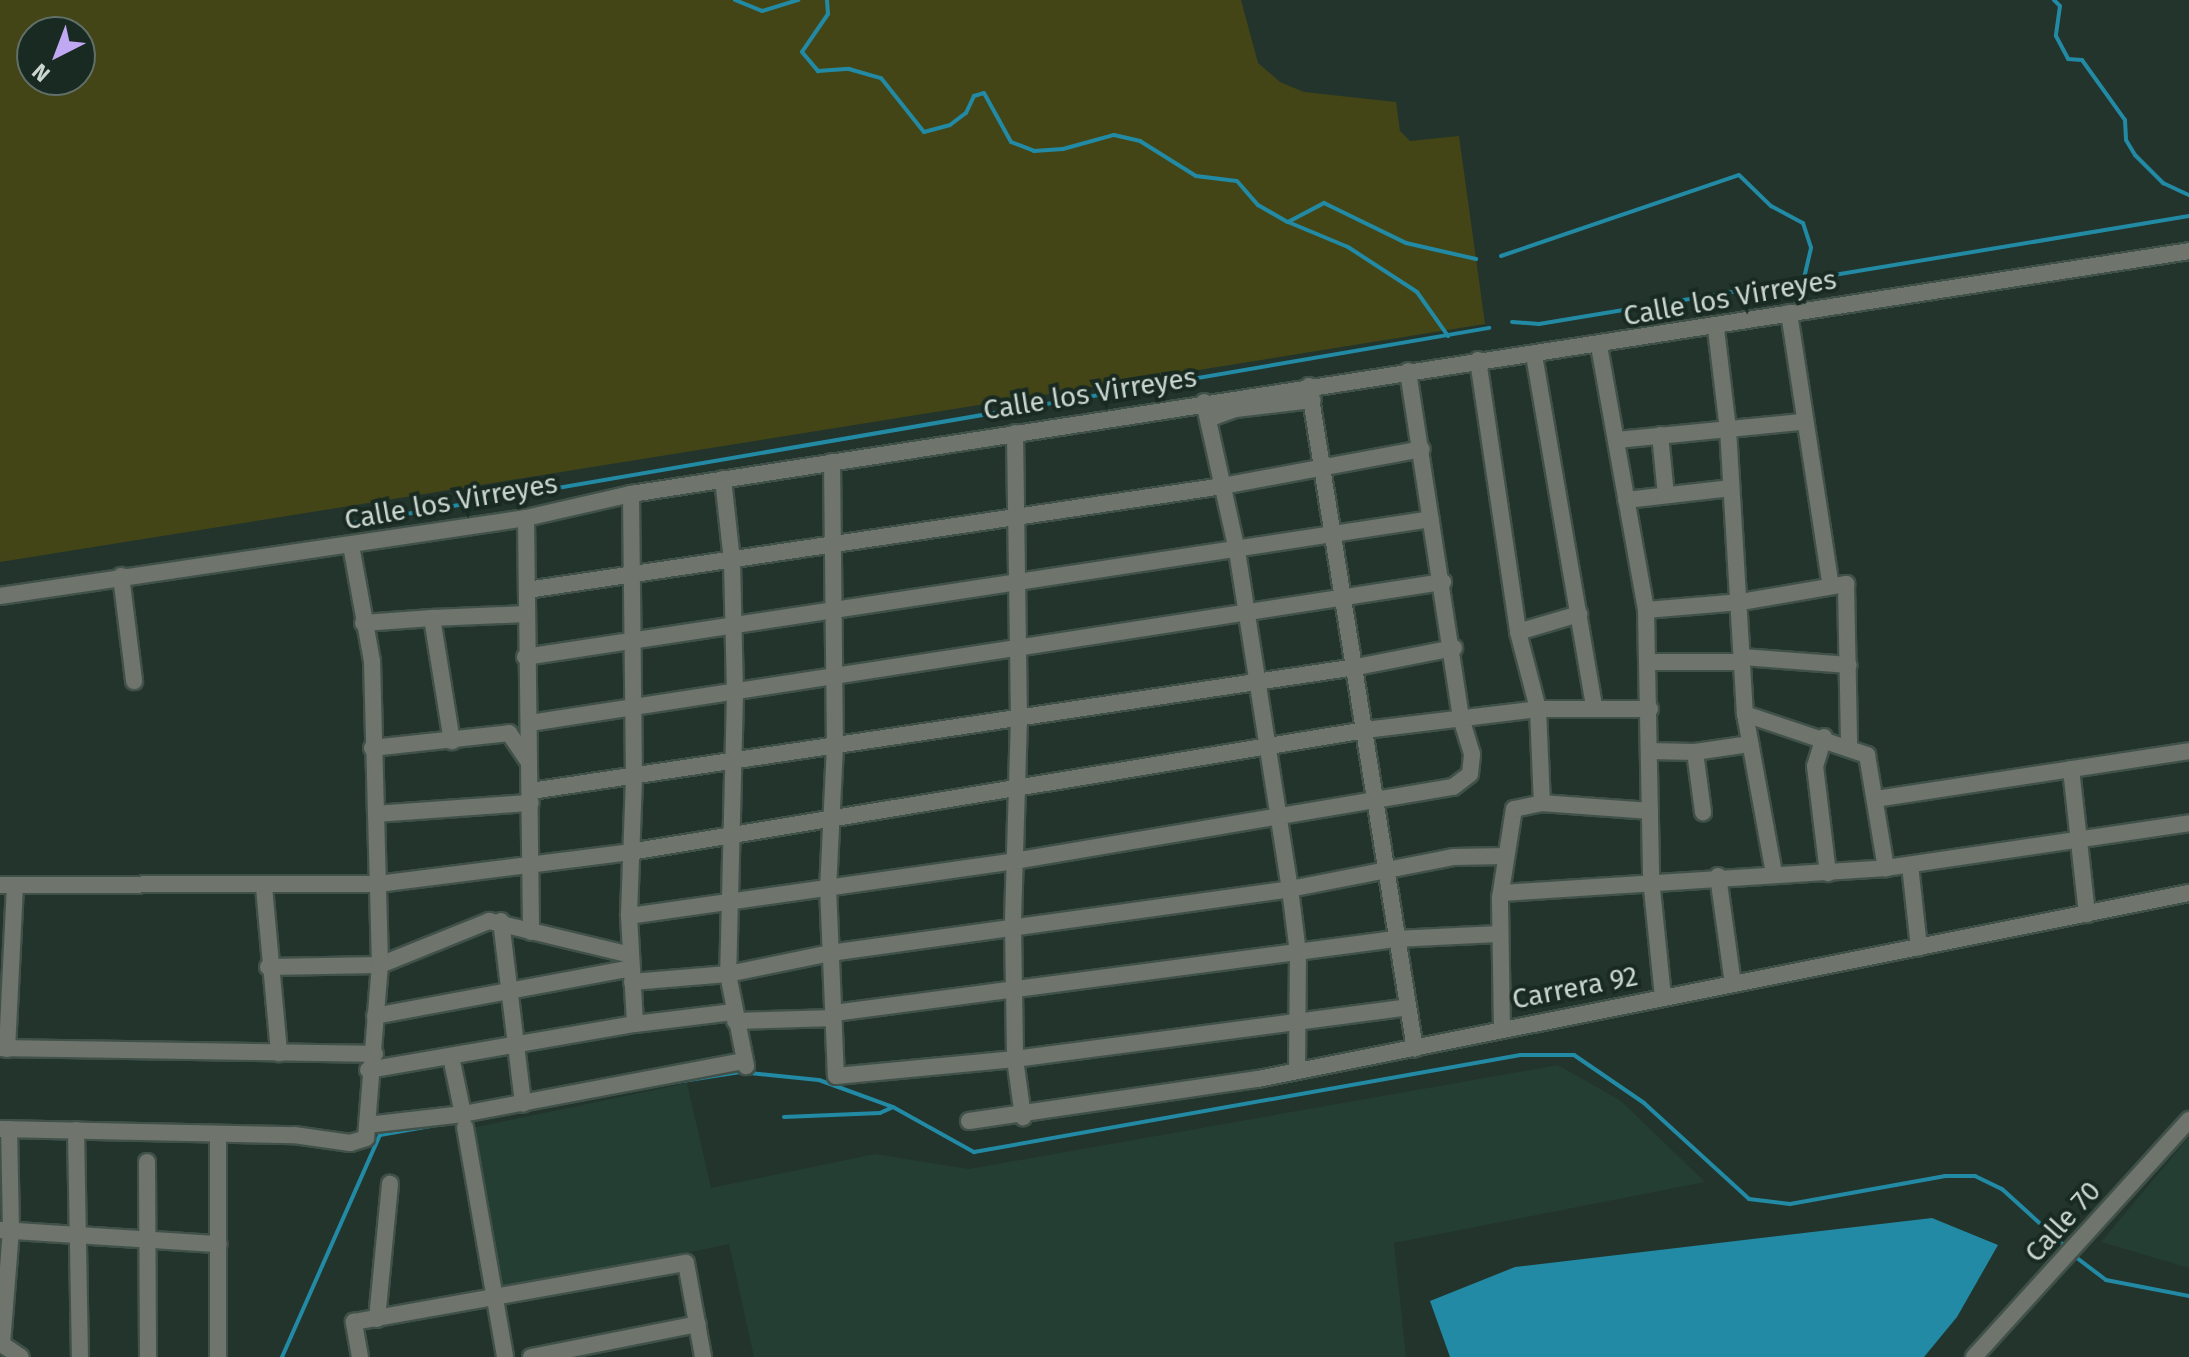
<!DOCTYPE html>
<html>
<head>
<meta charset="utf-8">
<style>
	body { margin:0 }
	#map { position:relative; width:2189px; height:1357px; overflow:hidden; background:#22342c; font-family:"Fira Sans",sans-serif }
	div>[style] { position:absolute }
	.built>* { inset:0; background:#253e33 }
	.green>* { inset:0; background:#434516 }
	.water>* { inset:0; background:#228aa4 }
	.stream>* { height:4px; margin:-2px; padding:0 2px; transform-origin:2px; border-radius:2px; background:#228aa4 }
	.roads { filter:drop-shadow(2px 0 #40514a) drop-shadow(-2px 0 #40514a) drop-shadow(0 2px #40514a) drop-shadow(0 -2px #40514a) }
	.minor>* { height:16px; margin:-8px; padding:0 8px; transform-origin:8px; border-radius:8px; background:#6f746d }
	span { translate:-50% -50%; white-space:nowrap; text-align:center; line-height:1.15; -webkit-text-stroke:8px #182a22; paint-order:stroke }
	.street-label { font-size:28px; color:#cbd6d1 }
	.north { position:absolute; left:16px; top:16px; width:80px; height:80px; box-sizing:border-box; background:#182a22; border:2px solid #606f68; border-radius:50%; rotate:222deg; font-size:22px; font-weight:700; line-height:32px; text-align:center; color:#cbd6d1 }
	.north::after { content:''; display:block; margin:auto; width:28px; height:36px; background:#c1a8f3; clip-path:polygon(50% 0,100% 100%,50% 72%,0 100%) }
</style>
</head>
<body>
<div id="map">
	<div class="built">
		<i style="clip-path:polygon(1558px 1065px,1621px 1101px,1705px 1182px,1394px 1243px,1406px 1357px,754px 1357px,729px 1244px,502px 1292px,467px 1129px,687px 1083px,711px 1188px,875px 1154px,969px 1169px)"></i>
		<i style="clip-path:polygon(2189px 1137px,2189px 1268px,2101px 1242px)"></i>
	</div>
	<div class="green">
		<i style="clip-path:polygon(evenodd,0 0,1241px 0,1258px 63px,1280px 82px,1304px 92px,1396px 102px,1400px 131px,1410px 141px,1459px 136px,1485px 324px,0 562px,0 0,32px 32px,80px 32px,80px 80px,32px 80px,32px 32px)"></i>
	</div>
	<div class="water">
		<i style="clip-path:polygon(1932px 1218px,1998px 1245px,1957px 1317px,1924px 1357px,1450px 1357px,1430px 1301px,1515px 1267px)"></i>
	</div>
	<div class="stream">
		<i style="left:735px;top:0;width:29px;rotate:22deg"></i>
		<i style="left:762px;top:11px;width:38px;rotate:-17deg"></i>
		<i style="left:827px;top:0;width:14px;rotate:86deg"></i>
		<i style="left:828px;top:14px;width:46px;rotate:124.4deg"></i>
		<i style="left:802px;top:52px;width:25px;rotate:50deg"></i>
		<i style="left:818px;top:71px;width:31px;rotate:-4deg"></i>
		<i style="left:849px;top:69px;width:33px;rotate:16deg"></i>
		<i style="left:881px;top:78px;width:69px;rotate:51.5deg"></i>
		<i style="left:924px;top:132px;width:27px;rotate:-15deg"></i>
		<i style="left:950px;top:125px;width:20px;rotate:-37deg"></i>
		<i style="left:966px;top:113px;width:19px;rotate:-65deg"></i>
		<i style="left:974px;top:96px;width:10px;rotate:-17deg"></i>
		<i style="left:984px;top:93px;width:56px;rotate:61.1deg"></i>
		<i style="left:1011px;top:142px;width:25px;rotate:21deg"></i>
		<i style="left:1034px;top:151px;width:29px;rotate:-4deg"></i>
		<i style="left:1063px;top:149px;width:53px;rotate:-15.4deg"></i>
		<i style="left:1114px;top:135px;width:27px;rotate:13deg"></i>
		<i style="left:1140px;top:141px;width:66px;rotate:32deg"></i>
		<i style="left:1196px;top:176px;width:41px;rotate:7deg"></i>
		<i style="left:1237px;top:181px;width:32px;rotate:49deg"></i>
		<i style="left:1258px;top:205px;width:34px;rotate:30deg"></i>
		<i style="left:1288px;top:222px;width:41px;rotate:-27.8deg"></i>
		<i style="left:1324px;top:203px;width:91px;rotate:26deg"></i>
		<i style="left:1406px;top:243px;width:72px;rotate:12.9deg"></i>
		<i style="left:2054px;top:0;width:8px;rotate:45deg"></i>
		<i style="left:2060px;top:6px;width:30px;rotate:98deg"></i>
		<i style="left:2056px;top:36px;width:26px;rotate:62deg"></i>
		<i style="left:2068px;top:59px;width:14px;rotate:4deg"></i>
		<i style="left:2082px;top:60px;width:74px;rotate:54.4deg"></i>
		<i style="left:2125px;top:120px;width:20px;rotate:87deg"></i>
		<i style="left:2126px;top:140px;width:17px;rotate:59deg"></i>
		<i style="left:2135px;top:155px;width:40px;rotate:45deg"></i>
		<i style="left:2163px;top:183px;width:29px;rotate:25deg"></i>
		<i style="left:1288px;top:222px;width:65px;rotate:22.6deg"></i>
		<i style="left:1348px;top:247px;width:82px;rotate:33.1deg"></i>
		<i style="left:1417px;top:292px;width:54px;rotate:54.8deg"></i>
		<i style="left:1501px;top:256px;width:251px;rotate:-18.8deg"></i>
		<i style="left:1739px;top:175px;width:45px;rotate:44.1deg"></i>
		<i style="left:1771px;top:206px;width:36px;rotate:28deg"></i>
		<i style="left:1803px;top:223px;width:26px;rotate:72deg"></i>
		<i style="left:1811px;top:248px;width:31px;rotate:103deg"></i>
		<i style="left:1512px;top:322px;width:27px;rotate:4deg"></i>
		<i style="left:1539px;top:324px;width:659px;rotate:-9.43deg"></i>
		<i style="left:348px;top:524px;width:1158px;rotate:-9.75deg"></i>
		<i style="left:663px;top:1084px;width:78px;rotate:-8.9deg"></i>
		<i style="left:740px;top:1072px;width:79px;rotate:5.8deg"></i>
		<i style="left:819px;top:1080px;width:79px;rotate:20deg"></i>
		<i style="left:893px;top:1107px;width:93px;rotate:29.1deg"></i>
		<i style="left:974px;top:1152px;width:555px;rotate:-10.07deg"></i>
		<i style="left:1520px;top:1055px;width:54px"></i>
		<i style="left:1574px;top:1055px;width:85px;rotate:34.4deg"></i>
		<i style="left:1644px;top:1103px;width:142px;rotate:42.4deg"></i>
		<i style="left:1749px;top:1199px;width:41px;rotate:7deg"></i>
		<i style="left:1790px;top:1204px;width:158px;rotate:-10.2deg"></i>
		<i style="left:1945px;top:1176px;width:30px"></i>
		<i style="left:1975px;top:1176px;width:30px;rotate:26deg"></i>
		<i style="left:2002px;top:1189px;width:88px;rotate:42.2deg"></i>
		<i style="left:784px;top:1117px;width:96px;rotate:-2.4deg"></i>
		<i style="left:880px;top:1113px;width:14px;rotate:-25deg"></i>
		<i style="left:2073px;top:1255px;width:41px;rotate:37.1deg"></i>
		<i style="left:2106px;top:1280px;width:85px;rotate:10.9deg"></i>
		<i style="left:282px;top:1357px;width:243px;rotate:-66.2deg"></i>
		<i style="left:380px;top:1135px;width:63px;rotate:-10.1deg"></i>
	</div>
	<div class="roads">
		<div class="minor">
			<i style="left:1789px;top:313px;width:276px;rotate:81.3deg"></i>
			<i style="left:1716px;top:329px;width:101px;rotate:83.2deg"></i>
			<i style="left:1728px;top:429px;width:286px;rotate:86.6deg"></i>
			<i style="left:1745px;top:714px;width:162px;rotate:79.7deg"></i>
			<i style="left:1599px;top:346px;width:268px;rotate:79.9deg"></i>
			<i style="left:1646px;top:610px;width:269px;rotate:88.9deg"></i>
			<i style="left:1651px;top:879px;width:119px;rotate:84.2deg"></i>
			<i style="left:1534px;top:355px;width:357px;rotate:80.3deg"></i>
			<i style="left:1478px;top:360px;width:275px;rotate:81.6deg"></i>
			<i style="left:1518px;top:632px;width:80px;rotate:75.4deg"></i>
			<i style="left:1538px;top:709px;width:94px;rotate:87.6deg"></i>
			<i style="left:1309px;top:386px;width:671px;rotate:80.92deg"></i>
			<i style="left:1204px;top:402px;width:153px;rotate:77.5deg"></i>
			<i style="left:1237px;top:551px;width:342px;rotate:81.1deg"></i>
			<i style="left:1290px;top:889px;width:64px;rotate:82.9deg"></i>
			<i style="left:1298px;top:953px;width:116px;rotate:90.5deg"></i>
			<i style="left:1208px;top:419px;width:29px;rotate:-20deg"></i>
			<i style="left:1235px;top:409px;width:78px;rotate:-6.7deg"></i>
			<i style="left:1015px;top:433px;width:285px;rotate:89.2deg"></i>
			<i style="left:1019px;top:718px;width:208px;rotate:91.7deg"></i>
			<i style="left:1013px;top:926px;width:133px;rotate:89.1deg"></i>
			<i style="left:1015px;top:1059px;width:59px;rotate:82.1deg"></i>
			<i style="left:1660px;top:435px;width:60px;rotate:84.3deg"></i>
			<i style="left:1617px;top:440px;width:186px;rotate:-5.6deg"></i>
			<i style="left:832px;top:462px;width:284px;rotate:89.4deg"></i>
			<i style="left:835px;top:746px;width:141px;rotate:92.8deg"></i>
			<i style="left:828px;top:887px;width:189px;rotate:87.6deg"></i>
			<i style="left:836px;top:1076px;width:180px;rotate:-5.4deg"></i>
			<i style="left:1015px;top:1059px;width:396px;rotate:-7.5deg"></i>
			<i style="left:723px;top:479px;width:82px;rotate:83.7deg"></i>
			<i style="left:732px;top:561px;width:133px;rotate:88.7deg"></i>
			<i style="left:735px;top:694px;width:280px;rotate:91.4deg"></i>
			<i style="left:728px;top:974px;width:94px;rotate:78.9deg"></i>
			<i style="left:631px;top:494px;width:284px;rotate:89.4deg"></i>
			<i style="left:634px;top:778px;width:138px;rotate:92.1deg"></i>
			<i style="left:629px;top:916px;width:108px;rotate:86.8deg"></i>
			<i style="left:1626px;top:500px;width:106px;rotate:-6.5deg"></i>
			<i style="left:526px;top:518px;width:414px;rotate:89.3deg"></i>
			<i style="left:121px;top:576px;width:106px;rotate:82.9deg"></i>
			<i style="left:527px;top:590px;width:704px;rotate:-8.5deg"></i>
			<i style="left:1223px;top:486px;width:202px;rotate:-10.5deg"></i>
			<i style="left:0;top:596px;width:532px;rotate:-8.43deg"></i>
			<i style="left:526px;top:518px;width:108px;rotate:-12.9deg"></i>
			<i style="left:631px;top:494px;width:1577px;rotate:-8.86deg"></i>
			<i style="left:1646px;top:610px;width:95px;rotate:-4.8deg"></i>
			<i style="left:1741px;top:602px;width:107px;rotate:-9.7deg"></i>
			<i style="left:1846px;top:584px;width:162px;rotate:88.9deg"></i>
			<i style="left:432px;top:618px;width:94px;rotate:-2.4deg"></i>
			<i style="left:363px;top:623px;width:69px;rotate:-4.1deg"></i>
			<i style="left:432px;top:618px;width:125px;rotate:80.8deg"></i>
			<i style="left:1518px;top:632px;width:64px;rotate:-16.4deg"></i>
			<i style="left:525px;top:657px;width:916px;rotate:-8.66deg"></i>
			<i style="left:1742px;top:657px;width:107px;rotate:4.3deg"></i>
			<i style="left:1650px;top:662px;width:92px"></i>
			<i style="left:1745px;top:714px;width:129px;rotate:18.6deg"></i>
			<i style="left:1867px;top:755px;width:115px;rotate:80.5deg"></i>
			<i style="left:530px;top:723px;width:924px;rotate:-8.78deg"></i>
			<i style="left:1824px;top:737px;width:30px;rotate:107deg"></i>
			<i style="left:1815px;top:766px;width:108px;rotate:83.1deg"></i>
			<i style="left:372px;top:748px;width:138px;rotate:-6.2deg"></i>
			<i style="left:509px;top:733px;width:36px;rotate:56deg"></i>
			<i style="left:1649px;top:751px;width:46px;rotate:1.2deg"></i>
			<i style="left:1695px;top:752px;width:56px;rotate:-8.3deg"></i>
			<i style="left:1695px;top:752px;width:61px;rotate:82.4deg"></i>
			<i style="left:2071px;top:769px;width:146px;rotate:83.7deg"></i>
			<i style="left:531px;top:791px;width:834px;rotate:-8.55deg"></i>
			<i style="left:1356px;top:667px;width:100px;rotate:-11deg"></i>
			<i style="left:1876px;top:799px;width:317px;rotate:-8.7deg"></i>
			<i style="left:376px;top:814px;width:155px;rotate:-4.1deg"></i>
			<i style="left:1910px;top:865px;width:83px;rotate:83.8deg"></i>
			<i style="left:1718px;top:876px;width:109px;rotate:82.1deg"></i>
			<i style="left:0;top:885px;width:378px;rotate:-0.2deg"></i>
			<i style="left:378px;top:884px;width:254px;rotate:-7.2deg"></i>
			<i style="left:630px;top:852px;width:745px;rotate:-9.42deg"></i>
			<i style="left:1365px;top:730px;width:174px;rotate:-6.9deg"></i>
			<i style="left:1538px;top:709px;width:112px"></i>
			<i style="left:264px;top:887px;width:167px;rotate:84.8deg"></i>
			<i style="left:1502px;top:893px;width:385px;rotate:-3.7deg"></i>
			<i style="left:1886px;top:868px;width:306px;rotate:-8.4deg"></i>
			<i style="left:629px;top:916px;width:389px;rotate:-8.1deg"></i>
			<i style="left:1014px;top:861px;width:445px;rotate:-9.6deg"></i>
			<i style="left:1453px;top:787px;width:21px;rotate:-37deg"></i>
			<i style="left:1470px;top:774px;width:20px;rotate:-84deg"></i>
			<i style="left:1472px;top:754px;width:38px;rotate:-107deg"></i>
			<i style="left:1461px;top:718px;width:351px;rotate:-98.7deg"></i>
			<i style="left:501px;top:921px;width:184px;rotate:83.1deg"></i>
			<i style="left:268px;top:967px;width:112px;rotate:-1deg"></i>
			<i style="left:380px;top:965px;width:118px;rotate:-22deg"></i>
			<i style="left:489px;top:921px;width:146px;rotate:13.5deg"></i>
			<i style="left:632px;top:982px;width:96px;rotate:-4.8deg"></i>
			<i style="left:728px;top:974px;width:104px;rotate:-11.6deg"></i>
			<i style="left:830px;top:953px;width:464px;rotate:-7.9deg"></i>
			<i style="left:1290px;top:889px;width:166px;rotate:-11.1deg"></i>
			<i style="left:1453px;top:857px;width:53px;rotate:-1.1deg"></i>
			<i style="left:834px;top:1013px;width:566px;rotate:-7.51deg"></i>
			<i style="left:1395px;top:939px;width:103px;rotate:-2.8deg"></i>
			<i style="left:375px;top:1016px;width:261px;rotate:-10.6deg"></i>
			<i style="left:735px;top:1021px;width:99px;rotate:-1.7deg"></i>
			<i style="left:1502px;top:1029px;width:131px;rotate:-90.9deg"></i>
			<i style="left:1500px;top:898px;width:90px;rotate:-81.1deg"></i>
			<i style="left:1514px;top:809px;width:29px;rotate:-12deg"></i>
			<i style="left:1542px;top:803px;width:108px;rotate:4.2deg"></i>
			<i style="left:0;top:1048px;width:375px;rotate:0.9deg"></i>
			<i style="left:7px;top:1049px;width:164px;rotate:-87.2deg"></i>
			<i style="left:451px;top:1057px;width:58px;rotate:78.1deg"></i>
			<i style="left:368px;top:1070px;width:271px;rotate:-9.8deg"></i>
			<i style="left:635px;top:1024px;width:99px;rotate:-7deg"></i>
			<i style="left:969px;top:1121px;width:292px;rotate:-8.3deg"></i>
			<i style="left:1258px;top:1079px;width:949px;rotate:-11.3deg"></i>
			<i style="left:367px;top:1125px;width:97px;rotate:-6.5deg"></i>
			<i style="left:463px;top:1114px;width:286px;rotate:-10.7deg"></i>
			<i style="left:465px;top:1127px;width:233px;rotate:80.1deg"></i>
			<i style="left:0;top:1129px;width:294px;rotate:1.2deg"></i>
			<i style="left:294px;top:1135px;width:57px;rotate:8.1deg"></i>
			<i style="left:350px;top:1143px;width:17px;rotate:-17deg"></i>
			<i style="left:366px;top:1138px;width:174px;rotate:-85.4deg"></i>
			<i style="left:380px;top:965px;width:151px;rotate:-91.5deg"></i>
			<i style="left:376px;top:814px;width:153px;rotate:-91.5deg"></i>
			<i style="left:372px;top:661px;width:117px;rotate:-100.3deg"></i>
			<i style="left:76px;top:1130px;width:227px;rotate:89deg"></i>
			<i style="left:218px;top:1136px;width:221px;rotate:90deg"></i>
			<i style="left:147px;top:1162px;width:195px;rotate:89.7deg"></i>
			<i style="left:0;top:1230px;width:219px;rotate:3.7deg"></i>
			<i style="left:377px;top:1319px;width:136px;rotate:-84.5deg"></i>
			<i style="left:0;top:1343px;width:25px;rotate:34deg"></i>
			<i style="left:2px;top:1344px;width:114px;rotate:-85.5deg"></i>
			<i style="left:11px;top:1230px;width:101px;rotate:-91.1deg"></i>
			<i style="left:360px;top:1357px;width:36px;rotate:-100deg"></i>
			<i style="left:354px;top:1322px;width:337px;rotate:-10.1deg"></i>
			<i style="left:686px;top:1263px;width:96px;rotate:79.7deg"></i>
			<i style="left:531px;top:1357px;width:170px;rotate:-11.2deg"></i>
			<i style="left:1974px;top:1357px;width:320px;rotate:-47.8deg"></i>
		</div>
	</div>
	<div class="street-label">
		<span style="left:1730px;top:298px;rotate:-10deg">Calle los Virreyes</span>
		<span style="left:1090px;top:394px;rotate:-9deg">Calle los Virreyes</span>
		<span style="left:451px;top:502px;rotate:-10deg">Calle los Virreyes</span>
		<span style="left:1575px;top:988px;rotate:-11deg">Carrera 92</span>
		<span style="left:2063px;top:1222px;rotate:-48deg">Calle 70</span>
	</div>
	<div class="north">N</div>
</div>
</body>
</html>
